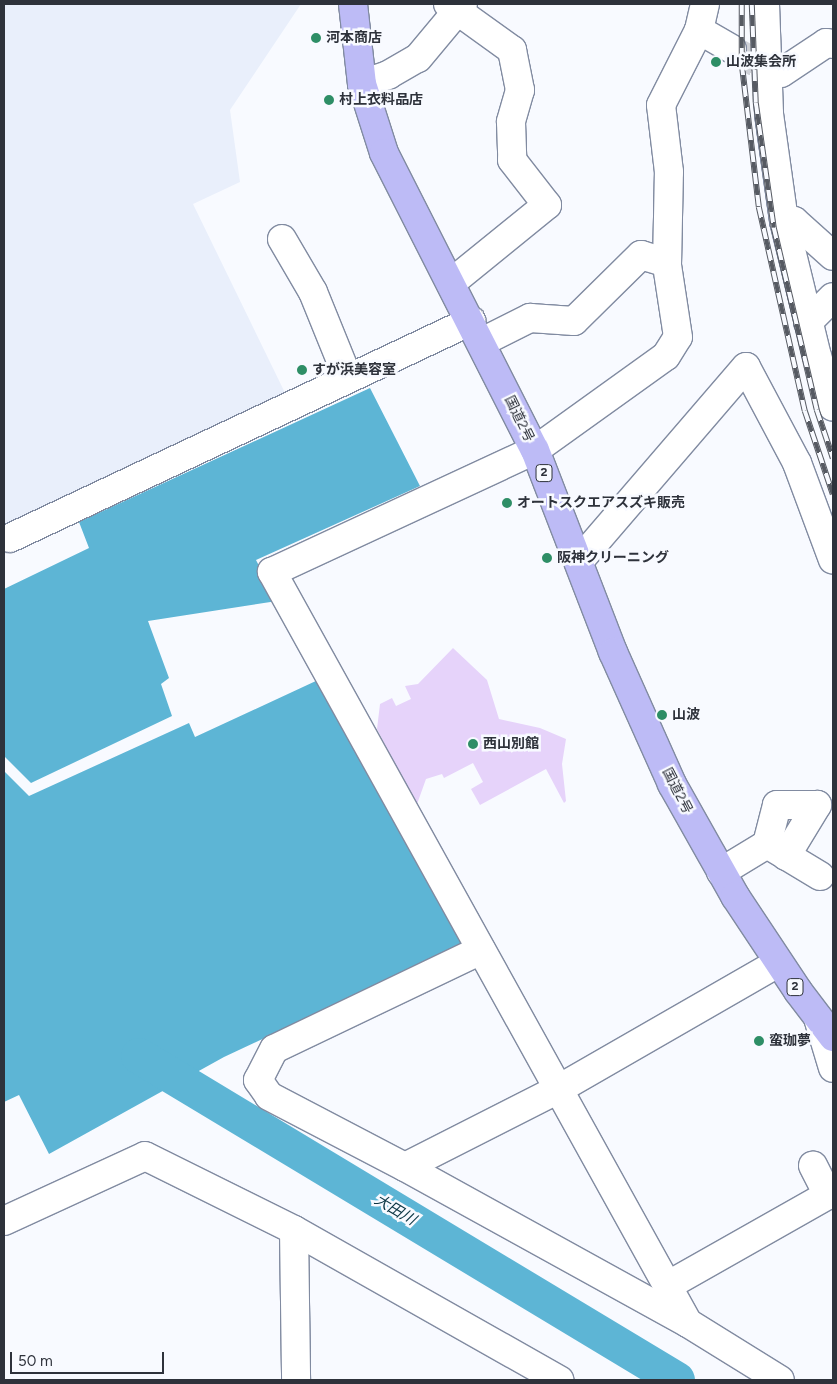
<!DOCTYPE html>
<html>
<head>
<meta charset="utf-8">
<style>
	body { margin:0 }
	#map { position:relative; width:837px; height:1384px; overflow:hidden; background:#f8faff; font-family:Figtree,"Noto Sans JP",sans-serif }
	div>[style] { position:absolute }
	.built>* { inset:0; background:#e9effb }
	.green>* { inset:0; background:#e6d3fa }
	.water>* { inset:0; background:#5db5d5 }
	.river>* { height:36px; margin:-18px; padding:0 18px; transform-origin:18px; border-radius:18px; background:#5db5d5 }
	.minor-tunnel>* { height:28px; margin-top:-14px; transform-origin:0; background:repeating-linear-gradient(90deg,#d0d2d8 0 28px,transparent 0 42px) }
	.roads { filter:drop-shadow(1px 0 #818ba1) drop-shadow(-1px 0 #818ba1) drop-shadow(0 1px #818ba1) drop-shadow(0 -1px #818ba1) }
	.minor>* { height:28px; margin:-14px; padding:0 14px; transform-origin:14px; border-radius:14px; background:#fff }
	.highway>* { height:28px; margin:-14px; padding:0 14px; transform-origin:14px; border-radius:14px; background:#bdbbf6 }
	.rail>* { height:5.5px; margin-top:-2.75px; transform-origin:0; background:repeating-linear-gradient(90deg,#f8faff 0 11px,#565a62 0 22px); box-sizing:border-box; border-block:1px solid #565a62 }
	.dots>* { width:14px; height:14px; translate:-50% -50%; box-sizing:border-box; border:2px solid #f8faff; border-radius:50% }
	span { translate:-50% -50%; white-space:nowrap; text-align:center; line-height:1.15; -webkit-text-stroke:5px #f8faff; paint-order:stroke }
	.shield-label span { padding:1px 4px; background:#f8faff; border:1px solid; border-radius:4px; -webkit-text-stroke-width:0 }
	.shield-label { font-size:12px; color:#2e323b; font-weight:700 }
	.poi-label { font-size:14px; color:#2e323b; font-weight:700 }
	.left { translate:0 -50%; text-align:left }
	.street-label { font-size:14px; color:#2e323b }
	.water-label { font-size:15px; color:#0a3442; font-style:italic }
	.frame { position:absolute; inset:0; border:5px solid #2e323b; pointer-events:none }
	.scale { position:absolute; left:10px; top:1352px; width:154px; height:22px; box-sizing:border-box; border:2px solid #2e323b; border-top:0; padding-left:6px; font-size:15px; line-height:18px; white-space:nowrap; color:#2e323b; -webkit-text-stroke:4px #f8faff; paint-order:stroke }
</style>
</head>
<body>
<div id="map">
	<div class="built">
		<i style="clip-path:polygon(4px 4px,301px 4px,230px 110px,240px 182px,193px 204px,288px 399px,4px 532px)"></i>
	</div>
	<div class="green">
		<i style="clip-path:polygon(453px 648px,487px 680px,499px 719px,540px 728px,566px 739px,562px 764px,566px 801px,564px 803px,546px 769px,480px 805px,471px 789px,483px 782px,473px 763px,444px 778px,442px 774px,426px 779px,416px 807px,377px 729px,380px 704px,392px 698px,396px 706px,411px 699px,405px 686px,418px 684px)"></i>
	</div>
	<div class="water">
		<i style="clip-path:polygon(370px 388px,420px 486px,256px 560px,277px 601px,148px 621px,169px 678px,161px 684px,172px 716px,31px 783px,4px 756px,4px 589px,89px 548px,79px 522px)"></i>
		<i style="clip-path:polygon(318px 680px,462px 945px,224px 1057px,49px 1154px,19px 1095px,4px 1102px,4px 771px,29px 796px,189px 723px,195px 737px)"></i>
	</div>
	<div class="river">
		<i style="left:139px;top:1056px;width:628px;rotate:31.06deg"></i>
	</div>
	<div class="minor-tunnel">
		<i style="left:732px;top:49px;width:42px;rotate:30.3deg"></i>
	</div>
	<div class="roads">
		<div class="minor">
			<i style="left:448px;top:4px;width:79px;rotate:35.7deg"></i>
			<i style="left:512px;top:50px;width:41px;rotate:78.7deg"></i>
			<i style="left:520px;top:90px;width:33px;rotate:106deg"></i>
			<i style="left:511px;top:122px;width:38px;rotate:88deg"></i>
			<i style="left:512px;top:160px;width:57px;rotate:52.1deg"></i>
			<i style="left:547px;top:205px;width:124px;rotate:140.9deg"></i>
			<i style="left:765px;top:4px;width:110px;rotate:87.9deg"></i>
			<i style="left:769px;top:114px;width:108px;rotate:82deg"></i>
			<i style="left:784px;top:221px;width:139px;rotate:76.3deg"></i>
			<i style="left:817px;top:356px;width:53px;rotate:72.6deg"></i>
			<i style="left:699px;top:30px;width:38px;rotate:30deg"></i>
			<i style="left:768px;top:70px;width:13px;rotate:13deg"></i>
			<i style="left:781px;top:73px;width:54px;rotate:-33.7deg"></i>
			<i style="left:826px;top:43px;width:7px;rotate:8deg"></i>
			<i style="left:362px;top:84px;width:28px;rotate:-19deg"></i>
			<i style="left:388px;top:75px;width:34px;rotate:-30deg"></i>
			<i style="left:418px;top:58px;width:70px;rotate:-50.2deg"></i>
			<i style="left:784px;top:221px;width:10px"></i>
			<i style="left:794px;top:221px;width:52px;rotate:41.9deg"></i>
			<i style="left:282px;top:239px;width:61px;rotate:59.7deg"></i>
			<i style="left:313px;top:292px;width:93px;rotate:67.9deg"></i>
			<i style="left:808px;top:322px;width:35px;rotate:-45deg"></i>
			<i style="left:482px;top:342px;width:54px;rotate:-26.6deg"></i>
			<i style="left:530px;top:318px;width:44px;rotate:3.9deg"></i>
			<i style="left:574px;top:321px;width:94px;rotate:-44.6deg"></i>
			<i style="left:641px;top:255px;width:27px;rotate:17deg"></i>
			<i style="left:10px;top:538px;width:510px;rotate:-25.21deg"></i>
			<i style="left:579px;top:561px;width:256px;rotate:-49.3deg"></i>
			<i style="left:746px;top:367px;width:109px;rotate:62deg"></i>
			<i style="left:797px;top:463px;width:103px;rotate:69.6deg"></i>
			<i style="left:786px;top:856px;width:60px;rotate:-58.7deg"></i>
			<i style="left:817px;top:805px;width:40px;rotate:180deg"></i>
			<i style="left:777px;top:805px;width:40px;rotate:104.4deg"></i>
			<i style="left:767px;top:844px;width:62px;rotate:31.1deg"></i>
			<i style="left:721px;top:872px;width:54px;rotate:-31.3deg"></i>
			<i style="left:481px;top:950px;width:229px;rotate:154.4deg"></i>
			<i style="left:274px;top:1049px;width:35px;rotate:117deg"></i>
			<i style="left:258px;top:1080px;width:19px;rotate:55deg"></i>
			<i style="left:269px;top:1096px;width:153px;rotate:27.6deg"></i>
			<i style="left:405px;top:1167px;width:323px;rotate:28.9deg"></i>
			<i style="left:688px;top:1323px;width:108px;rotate:31.8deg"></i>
			<i style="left:818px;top:1018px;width:52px;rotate:73.3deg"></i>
			<i style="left:405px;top:1167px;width:170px;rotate:-26.9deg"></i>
			<i style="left:557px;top:1090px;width:255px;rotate:-29.9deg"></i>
			<i style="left:4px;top:1221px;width:155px;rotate:-24.7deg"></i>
			<i style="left:145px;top:1156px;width:166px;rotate:26.4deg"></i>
			<i style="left:294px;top:1230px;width:305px;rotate:29.5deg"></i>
			<i style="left:294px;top:1230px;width:150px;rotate:89.2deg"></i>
			<i style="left:667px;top:1286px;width:185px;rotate:-29.5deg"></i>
			<i style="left:828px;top:1195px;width:33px;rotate:-117deg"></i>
			<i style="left:688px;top:1323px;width:859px;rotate:-118.98deg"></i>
			<i style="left:272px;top:572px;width:290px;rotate:-24.9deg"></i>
			<i style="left:535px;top:450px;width:161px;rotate:-35.7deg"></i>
			<i style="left:666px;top:356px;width:22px;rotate:-58deg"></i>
			<i style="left:678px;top:337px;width:73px;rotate:-98.7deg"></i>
			<i style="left:667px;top:265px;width:93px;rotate:-88.8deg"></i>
			<i style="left:669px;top:172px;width:67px;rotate:-96.8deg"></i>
			<i style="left:661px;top:105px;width:84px;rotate:-63.1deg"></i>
			<i style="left:699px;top:30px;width:27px;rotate:-77deg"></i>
		</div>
		<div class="highway">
			<i style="left:353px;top:4px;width:81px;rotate:83.6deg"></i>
			<i style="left:362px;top:84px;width:72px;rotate:72.3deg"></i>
			<i style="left:384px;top:153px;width:333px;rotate:63.1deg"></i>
			<i style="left:535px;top:450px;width:217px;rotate:68.9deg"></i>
			<i style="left:613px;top:652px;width:145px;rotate:65.9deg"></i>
			<i style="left:672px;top:784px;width:129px;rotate:60.6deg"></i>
			<i style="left:735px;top:896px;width:114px;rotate:56.4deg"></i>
			<i style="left:798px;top:991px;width:58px;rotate:52.7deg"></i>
		</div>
	</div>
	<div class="rail">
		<i style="left:742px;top:4px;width:60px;rotate:90deg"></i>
		<i style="left:742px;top:64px;width:144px;rotate:83.2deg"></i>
		<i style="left:759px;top:207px;width:209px;rotate:77.3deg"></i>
		<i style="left:805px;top:411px;width:88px;rotate:71.4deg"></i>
		<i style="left:752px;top:4px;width:99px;rotate:87.7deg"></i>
		<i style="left:756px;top:103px;width:126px;rotate:81.8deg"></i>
		<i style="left:774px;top:228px;width:187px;rotate:76.7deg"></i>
		<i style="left:817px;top:410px;width:51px;rotate:71.6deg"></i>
	</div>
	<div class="dots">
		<i style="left:316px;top:38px;background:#2e8e66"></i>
		<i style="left:716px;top:62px;background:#2e8e66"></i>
		<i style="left:329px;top:100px;background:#2e8e66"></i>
		<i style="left:302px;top:370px;background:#2e8e66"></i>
		<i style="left:507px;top:503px;background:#2e8e66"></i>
		<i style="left:547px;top:558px;background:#2e8e66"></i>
		<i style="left:662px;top:715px;background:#2e8e66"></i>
		<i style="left:473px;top:744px;background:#2e8e66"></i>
		<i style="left:759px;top:1041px;background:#2e8e66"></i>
	</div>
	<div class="shield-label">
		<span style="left:544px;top:473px">2</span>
		<span style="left:795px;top:987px">2</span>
	</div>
	<div class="poi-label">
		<span class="left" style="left:326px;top:38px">河本商店</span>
		<span class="left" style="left:726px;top:62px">山波集会所</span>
		<span class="left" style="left:339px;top:100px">村上衣料品店</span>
		<span class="left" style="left:312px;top:370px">すが浜美容室</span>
		<span class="left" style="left:517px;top:503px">オートスクエアスズキ販売</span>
		<span class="left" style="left:557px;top:558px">阪神クリーニング</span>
		<span class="left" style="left:672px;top:715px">山波</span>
		<span class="left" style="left:483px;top:744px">西山別館</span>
		<span class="left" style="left:769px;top:1041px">蛮珈夢</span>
	</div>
	<div class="street-label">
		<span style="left:519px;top:419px;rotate:64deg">国道2号</span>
		<span style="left:677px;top:791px;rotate:63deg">国道2号</span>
	</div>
	<div class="water-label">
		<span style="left:395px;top:1210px;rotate:31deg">大田川</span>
	</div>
	<div class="frame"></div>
	<div class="scale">50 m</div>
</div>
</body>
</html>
